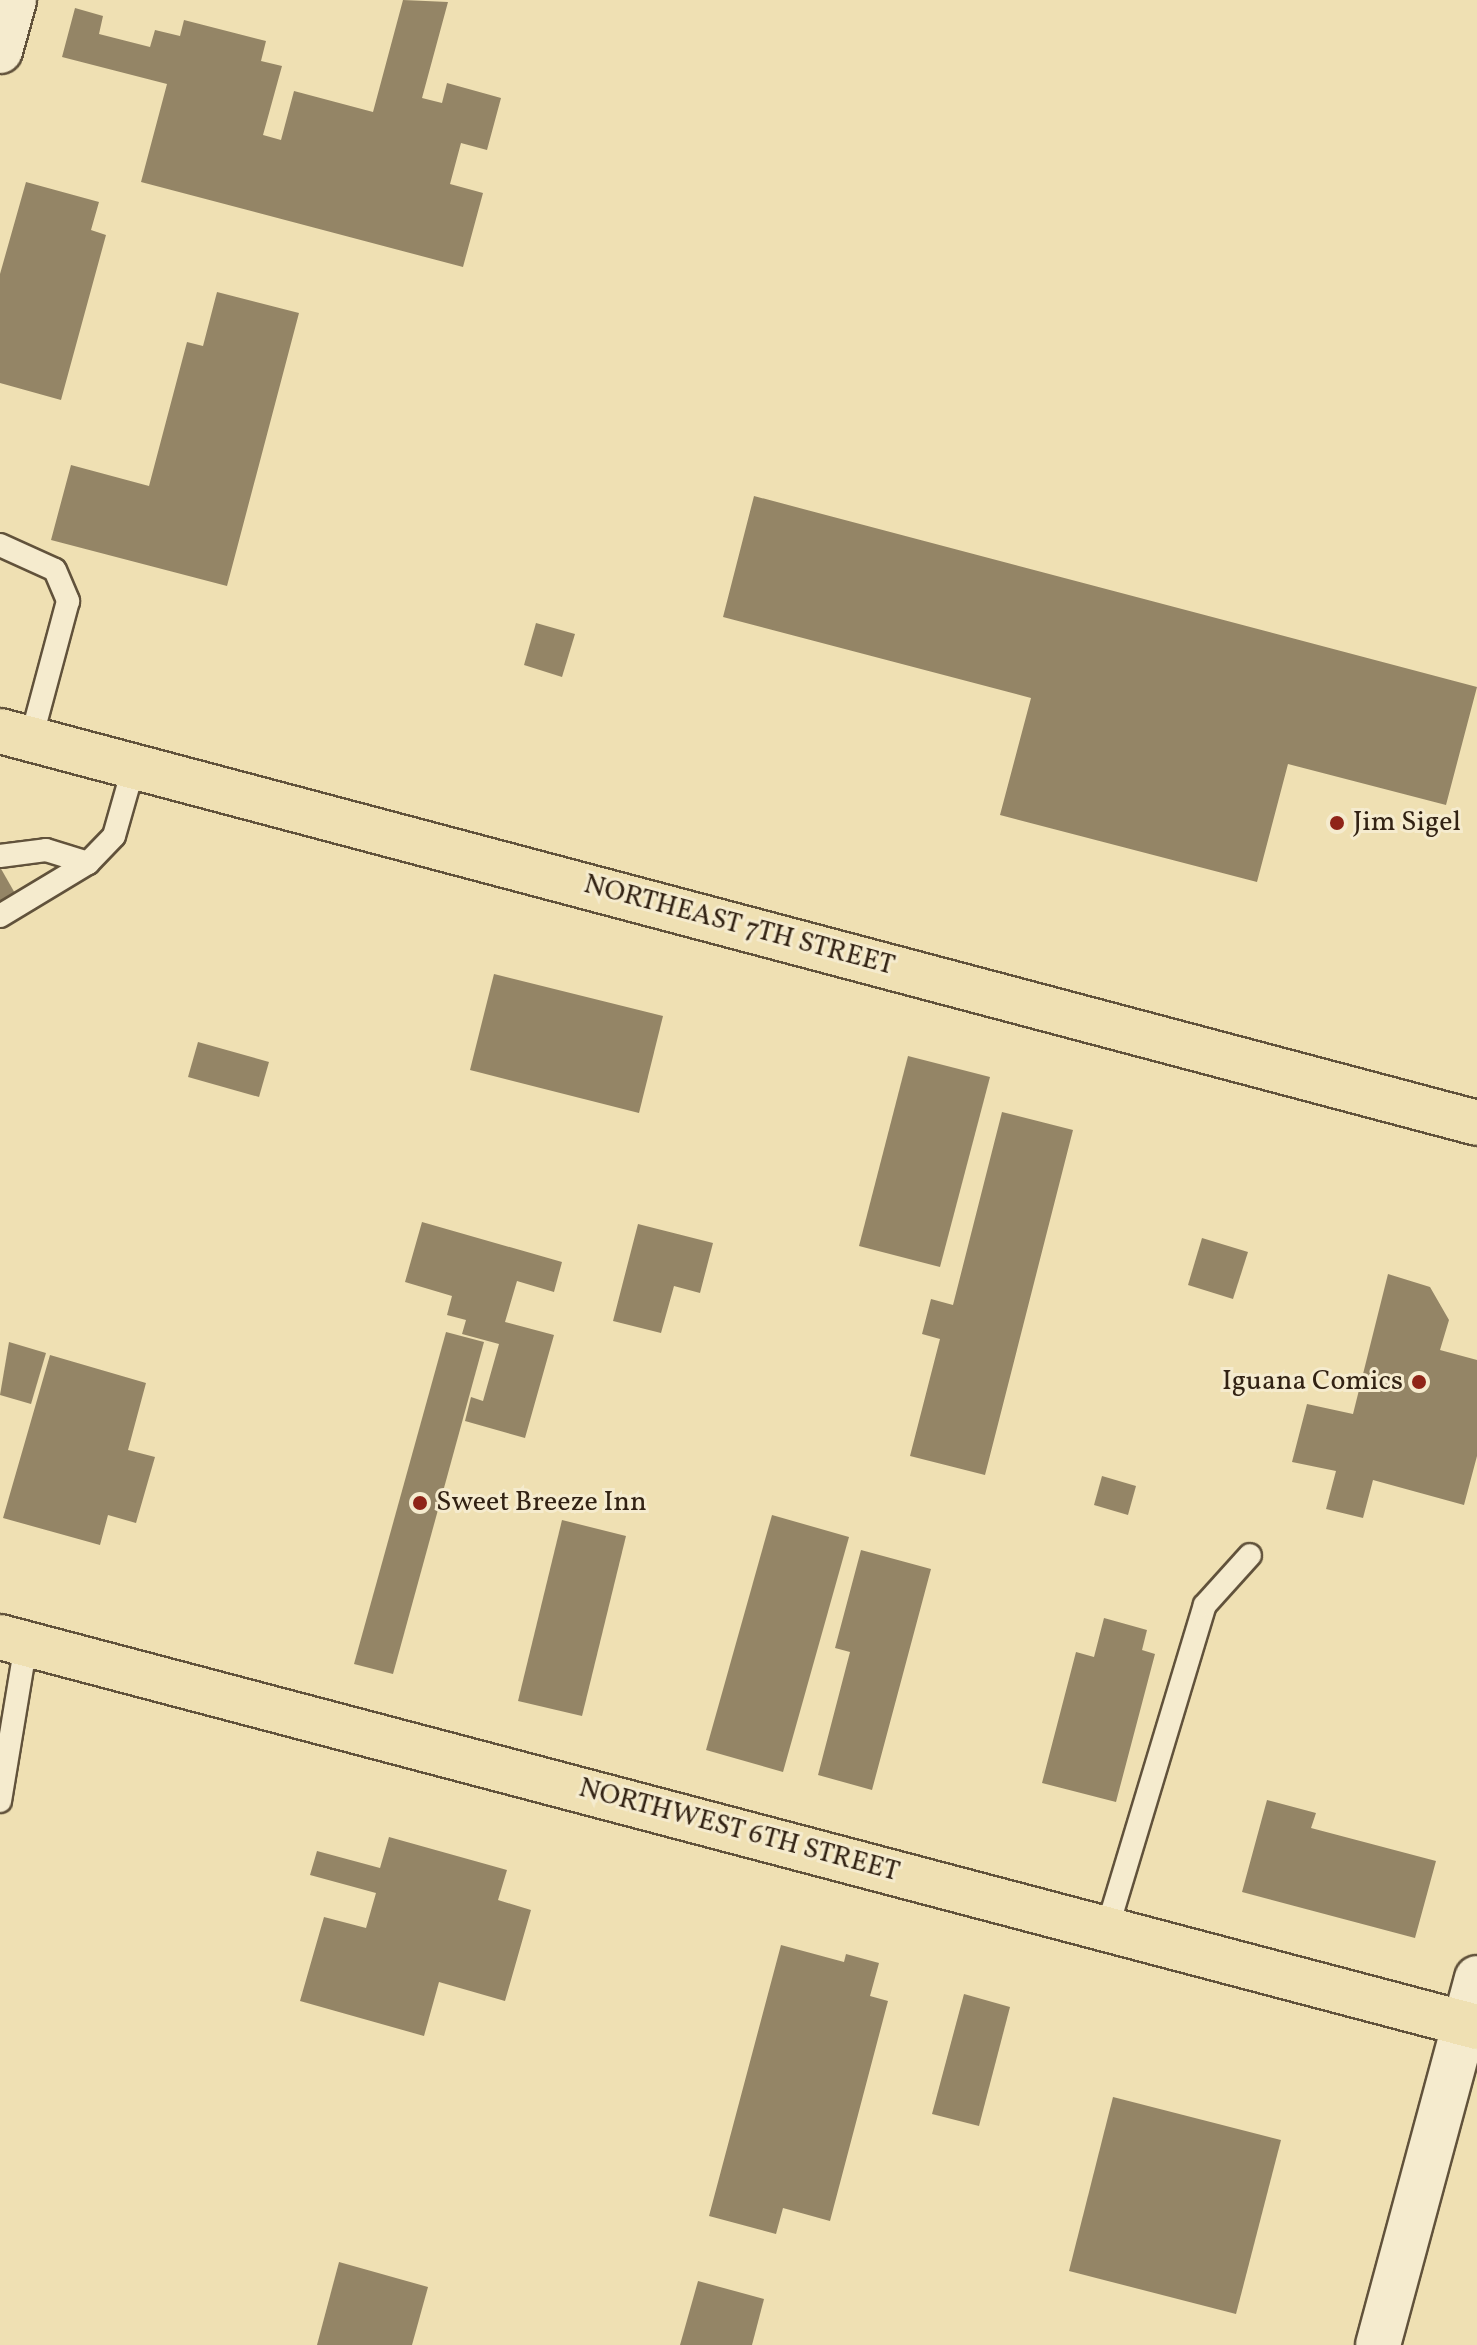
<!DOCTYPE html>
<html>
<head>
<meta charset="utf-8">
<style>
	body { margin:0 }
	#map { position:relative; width:1477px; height:2345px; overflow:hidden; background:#efe0b3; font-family:Vollkorn,serif }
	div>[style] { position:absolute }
	.building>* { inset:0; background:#948566 }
	.roads { filter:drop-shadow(2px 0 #61523b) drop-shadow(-2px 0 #61523b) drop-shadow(0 2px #61523b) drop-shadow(0 -2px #61523b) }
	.service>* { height:22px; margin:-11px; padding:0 11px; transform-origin:11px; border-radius:11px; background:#f5ebce }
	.minor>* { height:44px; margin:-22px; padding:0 22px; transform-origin:22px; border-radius:22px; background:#f5ebce }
	.tertiary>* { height:44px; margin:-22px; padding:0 22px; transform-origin:22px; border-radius:22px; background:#f5ebce }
	.trunk>* { height:44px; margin:-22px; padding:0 22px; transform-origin:22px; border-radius:22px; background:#efe0b3 }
	.dots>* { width:22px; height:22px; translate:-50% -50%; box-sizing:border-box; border:4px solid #f5ebce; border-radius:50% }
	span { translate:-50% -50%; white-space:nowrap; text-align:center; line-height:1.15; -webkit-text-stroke:6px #f5ebce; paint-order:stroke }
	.poi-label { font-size:28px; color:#322213 }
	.left { translate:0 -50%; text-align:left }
	.right { translate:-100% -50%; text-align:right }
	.street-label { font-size:28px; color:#322213 }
</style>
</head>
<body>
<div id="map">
	<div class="building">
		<i style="clip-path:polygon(403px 0,448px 2px,422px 98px,442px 103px,447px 83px,501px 98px,487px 150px,461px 143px,450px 184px,483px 193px,463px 267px,141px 182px,167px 84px,62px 57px,75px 8px,103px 16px,99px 34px,150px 47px,155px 30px,180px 36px,184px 20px,266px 41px,261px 61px,282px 66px,263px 135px,281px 140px,294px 91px,373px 112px)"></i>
		<i style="clip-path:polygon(26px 182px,99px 202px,91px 230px,106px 235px,61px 400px,0 383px,0 274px)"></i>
		<i style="clip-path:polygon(217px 292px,299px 313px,227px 586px,51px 540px,71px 465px,149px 486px,187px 342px,203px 346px)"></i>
		<i style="clip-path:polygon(754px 496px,1477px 687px,1446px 805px,1288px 764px,1257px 882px,1000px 815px,1031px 698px,723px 617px)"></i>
		<i style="clip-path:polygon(536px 623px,575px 634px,562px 677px,524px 665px)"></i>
		<i style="clip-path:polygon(0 867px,20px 902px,0 907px)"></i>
		<i style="clip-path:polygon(494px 974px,663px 1016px,639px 1113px,470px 1070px)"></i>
		<i style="clip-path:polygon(198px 1042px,269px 1062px,259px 1097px,188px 1077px)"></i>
		<i style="clip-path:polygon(908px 1056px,990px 1077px,940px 1267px,859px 1246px)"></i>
		<i style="clip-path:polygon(1002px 1112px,1073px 1130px,985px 1475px,910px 1456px,940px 1339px,922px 1334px,931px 1299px,953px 1305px)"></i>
		<i style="clip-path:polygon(422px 1222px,562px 1262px,554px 1292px,517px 1281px,505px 1322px,554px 1335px,525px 1438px,465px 1421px,471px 1397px,483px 1401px,499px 1344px,462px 1334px,466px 1320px,447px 1315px,452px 1296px,405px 1282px)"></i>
		<i style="clip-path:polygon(638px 1224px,713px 1243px,700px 1293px,674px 1286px,661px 1333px,613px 1321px)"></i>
		<i style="clip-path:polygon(1202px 1238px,1248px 1252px,1233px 1299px,1188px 1285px)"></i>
		<i style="clip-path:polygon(1388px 1274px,1430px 1287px,1449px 1320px,1440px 1350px,1477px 1360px,1477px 1456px,1464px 1505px,1373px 1480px,1363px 1518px,1326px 1509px,1336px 1471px,1292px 1462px,1307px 1404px,1353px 1414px)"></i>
		<i style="clip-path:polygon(446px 1332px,484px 1342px,393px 1674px,354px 1664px)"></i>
		<i style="clip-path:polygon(9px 1342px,46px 1353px,31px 1404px,0 1395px)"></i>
		<i style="clip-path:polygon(50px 1355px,146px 1383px,128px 1450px,155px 1457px,136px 1523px,108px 1515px,100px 1545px,3px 1518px)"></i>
		<i style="clip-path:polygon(1102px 1476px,1136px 1486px,1128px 1515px,1094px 1505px)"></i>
		<i style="clip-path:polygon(772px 1515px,849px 1537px,783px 1772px,706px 1750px)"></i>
		<i style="clip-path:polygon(562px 1520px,626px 1536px,582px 1716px,518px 1701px)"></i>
		<i style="clip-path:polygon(861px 1550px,931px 1569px,872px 1790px,818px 1775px,850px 1652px,835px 1648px)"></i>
		<i style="clip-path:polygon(1104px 1618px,1147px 1630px,1142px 1650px,1155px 1654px,1116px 1802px,1042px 1783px,1076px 1652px,1094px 1657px)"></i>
		<i style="clip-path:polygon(1267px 1800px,1316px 1813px,1311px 1828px,1436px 1861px,1415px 1938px,1242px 1892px)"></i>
		<i style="clip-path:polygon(389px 1837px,507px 1870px,498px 1900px,531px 1910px,505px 2001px,439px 1982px,424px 2036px,300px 2001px,324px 1917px,366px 1928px,376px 1893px,310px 1875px,317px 1851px,380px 1868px)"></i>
		<i style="clip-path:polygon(781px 1945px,844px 1962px,846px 1954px,879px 1963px,870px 1996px,888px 2001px,830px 2221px,783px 2208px,776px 2234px,709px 2216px)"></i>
		<i style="clip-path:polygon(964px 1994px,1010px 2007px,979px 2126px,932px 2114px)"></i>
		<i style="clip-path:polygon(1113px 2097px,1281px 2140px,1236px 2314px,1069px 2271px)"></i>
		<i style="clip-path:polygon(339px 2262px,428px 2287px,412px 2345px,317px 2345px)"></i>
		<i style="clip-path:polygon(698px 2281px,764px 2299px,752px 2345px,680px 2345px)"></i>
	</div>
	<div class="roads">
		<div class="service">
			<i style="left:0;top:545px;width:60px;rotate:24.4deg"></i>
			<i style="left:55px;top:570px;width:34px;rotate:67deg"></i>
			<i style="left:68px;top:601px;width:143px;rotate:105deg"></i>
			<i style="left:0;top:856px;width:46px;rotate:-7.4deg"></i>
			<i style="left:46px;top:850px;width:44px;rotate:17.2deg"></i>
			<i style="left:0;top:916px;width:103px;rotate:-31.1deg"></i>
			<i style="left:88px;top:863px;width:37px;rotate:-46deg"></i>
			<i style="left:114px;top:836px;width:73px;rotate:-74.1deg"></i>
			<i style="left:0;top:1801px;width:159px;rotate:-80.6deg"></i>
			<i style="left:1107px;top:1929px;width:338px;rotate:-73.2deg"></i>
			<i style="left:1205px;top:1605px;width:67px;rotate:-48deg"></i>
		</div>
		<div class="minor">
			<i style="left:1378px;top:2345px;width:380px;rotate:-74.9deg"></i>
		</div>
		<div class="tertiary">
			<i style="left:0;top:51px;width:53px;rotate:-74.6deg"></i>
		</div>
		<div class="trunk">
			<i style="left:0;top:731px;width:1528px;rotate:14.86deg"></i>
			<i style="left:0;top:1637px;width:1528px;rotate:14.79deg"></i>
		</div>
	</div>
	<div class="dots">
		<i style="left:1337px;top:823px;background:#8f2418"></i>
		<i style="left:1419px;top:1382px;background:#8f2418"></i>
		<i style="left:420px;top:1503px;background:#8f2418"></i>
	</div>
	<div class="poi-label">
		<span class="left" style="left:1353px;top:823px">Jim Sigel</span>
		<span class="right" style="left:1403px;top:1382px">Iguana Comics</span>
		<span class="left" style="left:436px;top:1503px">Sweet Breeze Inn</span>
	</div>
	<div class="street-label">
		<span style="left:739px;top:926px;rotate:15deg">NORTHEAST 7TH STREET</span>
		<span style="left:739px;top:1831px;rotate:15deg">NORTHWEST 6TH STREET</span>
	</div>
</div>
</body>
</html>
